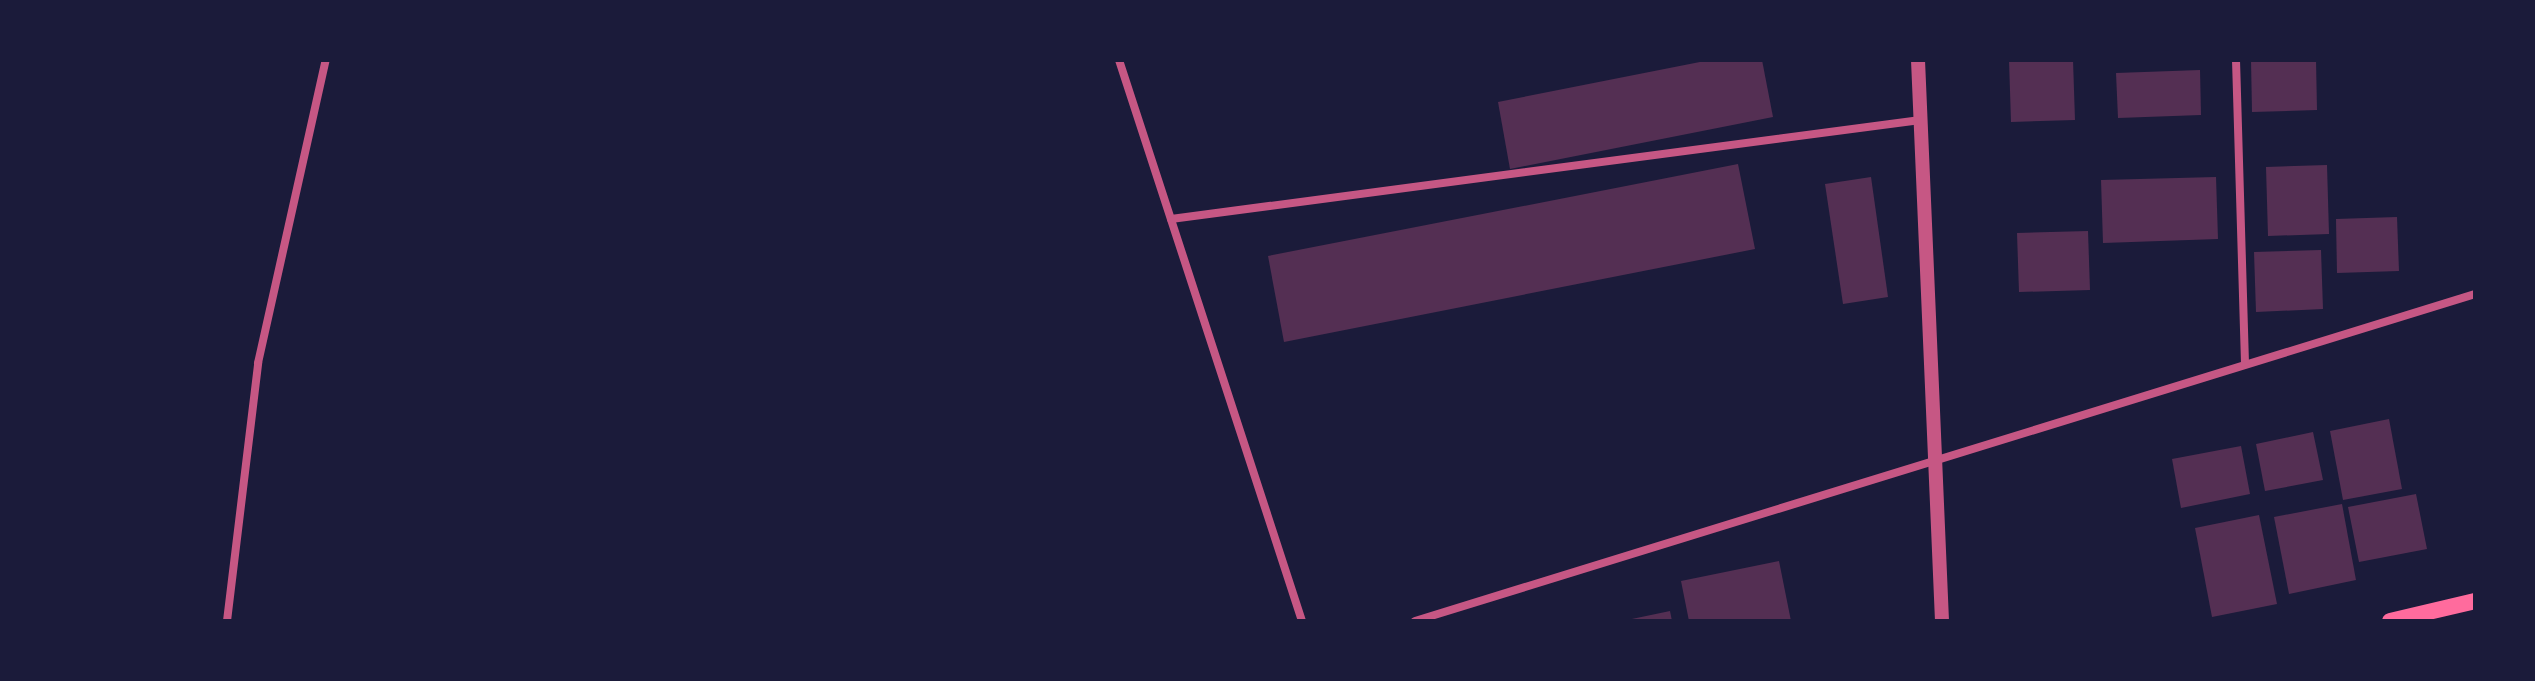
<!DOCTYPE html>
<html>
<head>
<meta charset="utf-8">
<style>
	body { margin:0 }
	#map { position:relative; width:2535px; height:681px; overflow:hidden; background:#1b1b3a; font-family:"Archivo Narrow",sans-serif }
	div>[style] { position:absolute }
	.building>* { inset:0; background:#542f53 }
	.minor>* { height:8px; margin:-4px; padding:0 4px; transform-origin:4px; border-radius:4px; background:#c65784 }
	.tertiary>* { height:14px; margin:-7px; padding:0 7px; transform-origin:7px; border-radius:7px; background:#c65784 }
	.secondary>* { height:16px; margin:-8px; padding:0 8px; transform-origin:8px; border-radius:8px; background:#ff6b9d }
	span { translate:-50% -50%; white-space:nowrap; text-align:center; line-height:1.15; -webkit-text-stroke:7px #1b1b3a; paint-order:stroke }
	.frame { position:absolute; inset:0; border:62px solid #1b1b3a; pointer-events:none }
</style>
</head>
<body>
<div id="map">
	<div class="building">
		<i style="clip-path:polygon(1710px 60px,1762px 60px,1773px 117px,1510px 169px,1498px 102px)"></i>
		<i style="clip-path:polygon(2009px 60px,2073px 60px,2075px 120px,2011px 122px)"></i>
		<i style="clip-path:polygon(2251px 60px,2316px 60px,2317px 110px,2252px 112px)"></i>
		<i style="clip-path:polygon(2200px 70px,2201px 115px,2118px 118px,2116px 73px)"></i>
		<i style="clip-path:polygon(1738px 164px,1755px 249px,1284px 342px,1268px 256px)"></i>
		<i style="clip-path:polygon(2327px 165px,2329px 234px,2268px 236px,2266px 167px)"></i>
		<i style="clip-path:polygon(1871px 177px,1888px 297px,1843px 304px,1825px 184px)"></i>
		<i style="clip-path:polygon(2216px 177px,2218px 239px,2103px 243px,2101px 180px)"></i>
		<i style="clip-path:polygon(2397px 217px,2399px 271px,2337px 273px,2336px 219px)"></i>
		<i style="clip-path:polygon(2088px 231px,2090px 290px,2019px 292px,2017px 233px)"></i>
		<i style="clip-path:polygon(2321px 250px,2323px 309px,2256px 312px,2254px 252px)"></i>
		<i style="clip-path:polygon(2389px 419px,2402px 489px,2343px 500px,2330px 431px)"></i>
		<i style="clip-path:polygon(2313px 432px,2323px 480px,2265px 491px,2256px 444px)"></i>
		<i style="clip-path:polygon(2241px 446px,2250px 494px,2181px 508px,2172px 459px)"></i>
		<i style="clip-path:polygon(2416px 494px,2427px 549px,2359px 562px,2348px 507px)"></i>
		<i style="clip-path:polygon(2342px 504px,2356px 580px,2289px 594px,2274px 517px)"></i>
		<i style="clip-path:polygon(2259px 515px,2277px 604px,2212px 617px,2195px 528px)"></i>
		<i style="clip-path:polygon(1779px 561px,1791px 621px,1689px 621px,1681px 581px)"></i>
		<i style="clip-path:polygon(1670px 611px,1672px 621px,1627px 621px,1627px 620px)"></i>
	</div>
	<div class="minor">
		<i style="left:1119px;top:60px;width:590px;rotate:71.93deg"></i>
		<i style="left:2236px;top:60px;width:302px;rotate:88.3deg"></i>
		<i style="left:1171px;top:219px;width:756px;rotate:-7.53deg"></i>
		<i style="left:227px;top:621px;width:260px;rotate:-83.1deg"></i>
		<i style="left:258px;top:363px;width:311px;rotate:-77.4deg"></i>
		<i style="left:1415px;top:621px;width:1109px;rotate:-17.14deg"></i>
	</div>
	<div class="tertiary">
		<i style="left:1918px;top:60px;width:562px;rotate:87.55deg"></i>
	</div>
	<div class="secondary">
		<i style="left:2390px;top:621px;width:87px;rotate:-13.2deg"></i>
	</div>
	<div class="frame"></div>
</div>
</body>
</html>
